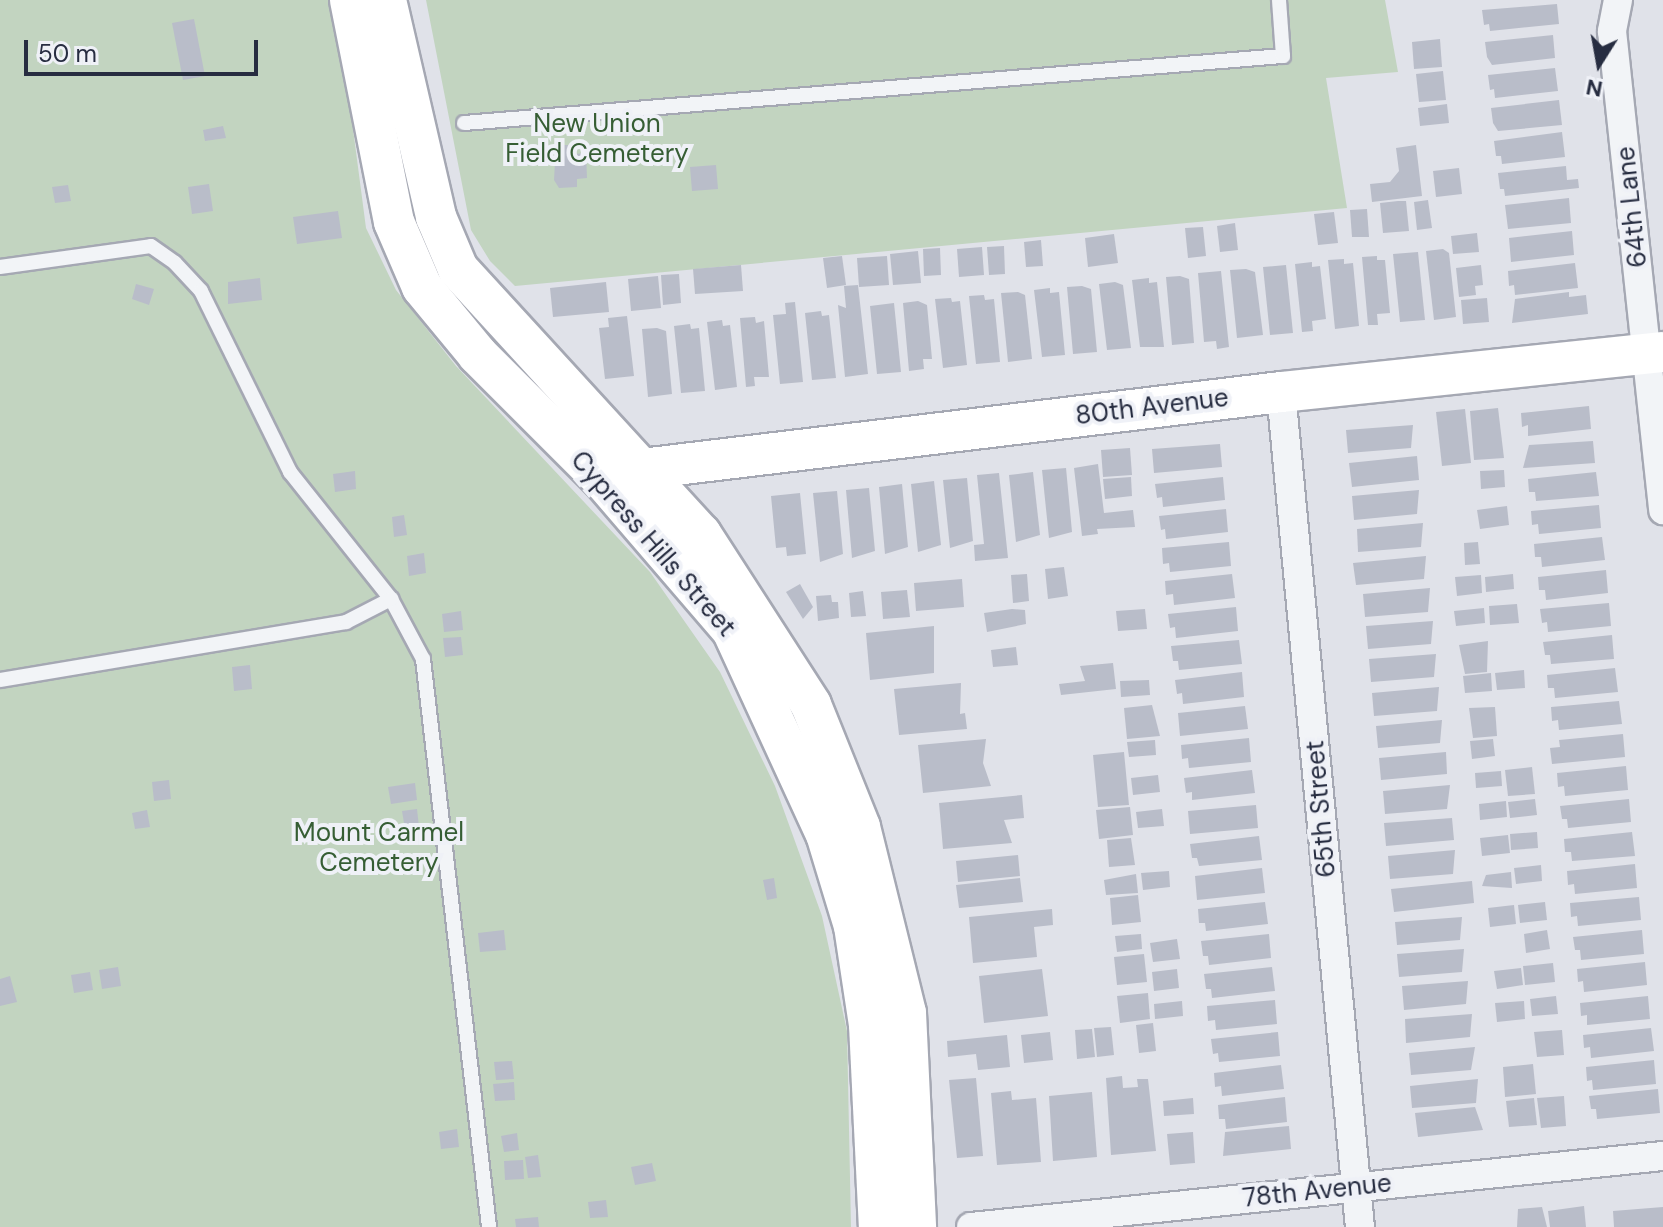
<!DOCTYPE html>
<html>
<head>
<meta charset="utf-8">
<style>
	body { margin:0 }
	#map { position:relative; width:1663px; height:1227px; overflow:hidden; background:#e0e2e9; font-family:"DM Sans",sans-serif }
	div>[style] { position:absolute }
	.green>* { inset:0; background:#c2d4c0 }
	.building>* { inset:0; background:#b9bdc9 }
	.roads { filter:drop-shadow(2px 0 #a5a8b3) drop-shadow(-2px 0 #a5a8b3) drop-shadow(0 2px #a5a8b3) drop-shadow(0 -2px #a5a8b3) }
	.lane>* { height:14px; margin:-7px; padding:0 7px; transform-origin:7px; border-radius:7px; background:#f2f4f7 }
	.street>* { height:28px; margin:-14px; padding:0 14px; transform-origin:14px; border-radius:14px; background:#f2f4f7 }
	.secondary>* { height:40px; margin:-20px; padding:0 20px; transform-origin:20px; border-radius:20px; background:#fff }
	span { translate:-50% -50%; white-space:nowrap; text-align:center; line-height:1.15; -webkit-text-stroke:8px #eff1f7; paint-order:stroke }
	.park-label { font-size:26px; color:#365e34 }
	.street-label { font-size:26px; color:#272d41 }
	.north { position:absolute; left:1559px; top:24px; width:80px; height:80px; -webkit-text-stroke:6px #eff1f7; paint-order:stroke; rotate:191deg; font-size:22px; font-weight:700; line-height:32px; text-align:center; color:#272d41 }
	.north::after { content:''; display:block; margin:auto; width:28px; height:36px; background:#272d41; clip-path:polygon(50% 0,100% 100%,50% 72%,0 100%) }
	.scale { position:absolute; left:24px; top:40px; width:234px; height:36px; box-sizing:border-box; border:4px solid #272d41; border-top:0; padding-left:10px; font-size:24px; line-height:28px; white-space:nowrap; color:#272d41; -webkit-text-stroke:6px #eff1f7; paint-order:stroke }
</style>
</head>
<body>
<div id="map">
	<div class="green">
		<i style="clip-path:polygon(0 0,329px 0,345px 68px,366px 228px,396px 290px,456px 366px,650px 572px,720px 672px,775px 786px,822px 916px,847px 1031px,851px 1227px,0 1227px)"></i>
		<i style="clip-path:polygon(426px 0,1385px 0,1398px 72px,1326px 78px,1347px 208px,515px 286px,490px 261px,471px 230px)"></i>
	</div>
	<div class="building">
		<i style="clip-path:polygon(1557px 4px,1559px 24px,1490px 31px,1489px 24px,1484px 25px,1482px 10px)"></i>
		<i style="clip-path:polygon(194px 19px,205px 76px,183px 80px,172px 23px)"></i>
		<i style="clip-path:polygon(1553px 35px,1555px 58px,1492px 65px,1487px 57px,1485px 42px)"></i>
		<i style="clip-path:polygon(1440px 39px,1442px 67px,1414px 69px,1412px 42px)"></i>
		<i style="clip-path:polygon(1555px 68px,1558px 91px,1495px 98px,1494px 89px,1490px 90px,1488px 75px)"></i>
		<i style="clip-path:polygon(1443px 71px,1446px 100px,1419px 102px,1416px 74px)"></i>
		<i style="clip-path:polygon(1559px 100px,1562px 125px,1498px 131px,1493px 123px,1491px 108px)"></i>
		<i style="clip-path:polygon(1447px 104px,1449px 123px,1420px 126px,1418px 108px)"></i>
		<i style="clip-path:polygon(223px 126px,226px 138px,205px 141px,203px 130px)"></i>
		<i style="clip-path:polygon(1562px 132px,1565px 157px,1502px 164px,1501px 156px,1496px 156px,1494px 141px)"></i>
		<i style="clip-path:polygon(556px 145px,574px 145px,574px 154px,586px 153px,587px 178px,577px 179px,577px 187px,559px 188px,554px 180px)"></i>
		<i style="clip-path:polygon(1416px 145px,1422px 196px,1372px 202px,1370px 184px,1390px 182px,1399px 171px,1396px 148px)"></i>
		<i style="clip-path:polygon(716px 165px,718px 189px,692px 191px,690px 167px)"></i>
		<i style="clip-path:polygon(1566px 166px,1567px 180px,1578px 179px,1579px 188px,1505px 196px,1504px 189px,1500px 189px,1498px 173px)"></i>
		<i style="clip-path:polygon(1459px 168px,1462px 194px,1436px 197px,1433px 171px)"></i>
		<i style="clip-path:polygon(209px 184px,213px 211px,192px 214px,188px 187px)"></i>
		<i style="clip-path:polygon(68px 185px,71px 201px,55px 203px,52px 187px)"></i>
		<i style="clip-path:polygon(1569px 198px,1571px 223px,1508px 229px,1505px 205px)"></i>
		<i style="clip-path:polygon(1428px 200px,1432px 228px,1417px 230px,1414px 202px)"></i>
		<i style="clip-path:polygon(1398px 201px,1406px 201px,1409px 231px,1383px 233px,1380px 203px)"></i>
		<i style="clip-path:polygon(1367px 209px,1369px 237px,1352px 237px,1350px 210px)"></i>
		<i style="clip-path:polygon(338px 211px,342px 238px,297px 244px,293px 217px)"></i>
		<i style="clip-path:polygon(1334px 212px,1338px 243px,1318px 245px,1314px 214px)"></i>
		<i style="clip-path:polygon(1235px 223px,1238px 250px,1220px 252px,1217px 226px)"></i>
		<i style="clip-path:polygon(1203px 227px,1206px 256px,1188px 258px,1185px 228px)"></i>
		<i style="clip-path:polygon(1572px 231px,1574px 255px,1511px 262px,1509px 238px)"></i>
		<i style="clip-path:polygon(1477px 233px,1479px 252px,1453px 254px,1451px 236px)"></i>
		<i style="clip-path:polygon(1114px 234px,1118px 263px,1088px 267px,1085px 238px)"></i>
		<i style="clip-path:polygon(1041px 240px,1043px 266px,1026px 267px,1024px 242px)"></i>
		<i style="clip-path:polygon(1004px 246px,1005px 274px,989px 275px,987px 247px)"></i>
		<i style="clip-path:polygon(982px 247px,984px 275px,959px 277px,957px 249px)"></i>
		<i style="clip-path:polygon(940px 248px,941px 275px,924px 276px,923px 249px)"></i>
		<i style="clip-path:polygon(1443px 249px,1449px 253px,1456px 317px,1434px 320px,1426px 251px)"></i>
		<i style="clip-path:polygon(918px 251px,921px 283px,893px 285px,890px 254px)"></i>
		<i style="clip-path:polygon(1418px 252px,1425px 320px,1400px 322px,1393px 254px)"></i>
		<i style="clip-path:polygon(842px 256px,846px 285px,827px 288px,823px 258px)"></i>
		<i style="clip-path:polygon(887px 256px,889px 285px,859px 287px,857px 258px)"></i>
		<i style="clip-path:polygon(1377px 256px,1377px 260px,1385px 260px,1390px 313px,1377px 314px,1378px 325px,1368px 325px,1362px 257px)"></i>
		<i style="clip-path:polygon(1344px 259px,1344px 264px,1353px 263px,1359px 326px,1335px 329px,1328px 260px)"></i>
		<i style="clip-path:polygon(1312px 262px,1312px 267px,1320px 266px,1326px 319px,1312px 321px,1313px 331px,1302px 332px,1295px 264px)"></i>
		<i style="clip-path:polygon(1575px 263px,1578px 288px,1515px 295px,1514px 285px,1509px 286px,1508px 271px)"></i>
		<i style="clip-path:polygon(741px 265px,743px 291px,695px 294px,693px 269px)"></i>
		<i style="clip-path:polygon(1286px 265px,1293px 333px,1270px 335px,1263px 267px)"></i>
		<i style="clip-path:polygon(1481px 265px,1483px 285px,1475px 286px,1476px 295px,1459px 297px,1456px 268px)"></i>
		<i style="clip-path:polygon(1246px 269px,1255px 272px,1263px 335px,1237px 338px,1230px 270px)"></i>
		<i style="clip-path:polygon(1221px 271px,1229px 347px,1217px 349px,1216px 341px,1204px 342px,1198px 273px)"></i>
		<i style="clip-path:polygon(679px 274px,681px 303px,663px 305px,661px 275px)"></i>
		<i style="clip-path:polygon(658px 276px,661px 308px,631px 311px,628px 279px)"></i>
		<i style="clip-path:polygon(1180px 276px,1189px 279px,1194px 343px,1172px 345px,1166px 277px)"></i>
		<i style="clip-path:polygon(260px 278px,262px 300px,228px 304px,228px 282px)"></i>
		<i style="clip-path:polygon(1149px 278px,1149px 283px,1157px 282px,1164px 347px,1140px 347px,1132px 280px)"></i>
		<i style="clip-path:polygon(606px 282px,609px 312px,553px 317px,550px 288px)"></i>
		<i style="clip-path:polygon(1115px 282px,1123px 285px,1131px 348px,1107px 350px,1099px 284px)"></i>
		<i style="clip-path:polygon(136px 284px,154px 289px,149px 305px,132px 299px)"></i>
		<i style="clip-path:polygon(858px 285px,868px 374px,845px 377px,838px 305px,846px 308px,844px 286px)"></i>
		<i style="clip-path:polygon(1082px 286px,1091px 289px,1097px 352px,1073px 354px,1067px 287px)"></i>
		<i style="clip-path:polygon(1050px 288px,1050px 293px,1059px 292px,1065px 355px,1042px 357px,1034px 290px)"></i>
		<i style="clip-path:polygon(1018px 292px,1025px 295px,1032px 359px,1008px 362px,1001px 293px)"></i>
		<i style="clip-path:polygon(1569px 292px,1569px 297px,1586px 295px,1588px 314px,1512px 323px,1515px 299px)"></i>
		<i style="clip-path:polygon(984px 295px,985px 300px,994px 299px,1000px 362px,976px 364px,969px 296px)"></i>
		<i style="clip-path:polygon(951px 298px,952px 302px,960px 301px,967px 365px,943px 368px,935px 299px)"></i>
		<i style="clip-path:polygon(1487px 298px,1489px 322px,1463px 324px,1461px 300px)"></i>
		<i style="clip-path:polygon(918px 301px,927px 305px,932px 359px,923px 359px,924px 369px,909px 371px,903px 303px)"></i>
		<i style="clip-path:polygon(795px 302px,803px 382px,780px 384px,773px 315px,786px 314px,785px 303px)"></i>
		<i style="clip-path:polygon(894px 303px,901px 372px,877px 374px,870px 306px)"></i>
		<i style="clip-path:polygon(821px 311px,822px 316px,829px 315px,836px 378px,812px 380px,805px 313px)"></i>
		<i style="clip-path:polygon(627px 316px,634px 376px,605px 379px,599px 328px,609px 327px,608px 318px)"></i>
		<i style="clip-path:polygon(755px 317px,756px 323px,764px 321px,769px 377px,754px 377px,755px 386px,746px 387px,740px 318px)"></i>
		<i style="clip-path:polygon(722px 320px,723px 326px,730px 325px,737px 387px,715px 390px,707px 322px)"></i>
		<i style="clip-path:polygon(690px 324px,691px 329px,699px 328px,705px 391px,681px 393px,674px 326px)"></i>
		<i style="clip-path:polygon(657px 328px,666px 331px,672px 394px,648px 397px,642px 329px)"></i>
		<i style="clip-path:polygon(1589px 406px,1591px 429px,1528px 436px,1528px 425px,1522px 427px,1521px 413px)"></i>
		<i style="clip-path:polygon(1498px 408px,1504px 458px,1474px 460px,1470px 411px)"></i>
		<i style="clip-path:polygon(1465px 409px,1471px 463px,1442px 466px,1436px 412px)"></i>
		<i style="clip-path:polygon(1413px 425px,1411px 448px,1348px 453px,1346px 430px)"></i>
		<i style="clip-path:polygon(1593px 441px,1595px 463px,1523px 468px,1529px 445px)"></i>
		<i style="clip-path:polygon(1220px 444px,1222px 467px,1154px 473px,1152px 449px)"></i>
		<i style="clip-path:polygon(1130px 448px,1132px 475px,1103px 477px,1101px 450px)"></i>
		<i style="clip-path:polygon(1417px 456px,1419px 480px,1352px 487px,1349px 463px)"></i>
		<i style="clip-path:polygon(1098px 464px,1104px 513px,1133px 510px,1135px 527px,1097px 529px,1098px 534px,1082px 536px,1074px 468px)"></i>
		<i style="clip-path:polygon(1066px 468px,1072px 532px,1049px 538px,1042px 470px)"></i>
		<i style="clip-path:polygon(1504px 470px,1505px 487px,1481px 489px,1480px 471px)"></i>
		<i style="clip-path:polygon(355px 471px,356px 489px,335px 492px,333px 474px)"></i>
		<i style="clip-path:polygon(1033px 472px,1040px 535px,1016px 542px,1009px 475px)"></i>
		<i style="clip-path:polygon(1596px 472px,1599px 496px,1536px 501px,1535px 492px,1529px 492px,1528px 479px)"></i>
		<i style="clip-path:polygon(999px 473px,1008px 558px,975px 561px,974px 545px,984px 544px,977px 475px)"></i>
		<i style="clip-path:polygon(1131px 477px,1132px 496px,1105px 499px,1103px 479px)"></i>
		<i style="clip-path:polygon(1223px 477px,1225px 500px,1163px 507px,1162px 497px,1157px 498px,1155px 484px)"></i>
		<i style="clip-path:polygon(967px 478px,973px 541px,950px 548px,943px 480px)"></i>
		<i style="clip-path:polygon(934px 481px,941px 545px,918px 552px,911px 484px)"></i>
		<i style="clip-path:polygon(902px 484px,908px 547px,885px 554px,879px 487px)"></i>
		<i style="clip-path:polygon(869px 488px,875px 551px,852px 558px,846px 490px)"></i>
		<i style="clip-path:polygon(1419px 490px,1417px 514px,1354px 520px,1352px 496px)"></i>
		<i style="clip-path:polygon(837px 491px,843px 554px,820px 562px,813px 493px)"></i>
		<i style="clip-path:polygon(800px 493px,806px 554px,787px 556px,786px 547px,776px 548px,771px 496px)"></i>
		<i style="clip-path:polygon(1599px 505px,1601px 528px,1539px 534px,1538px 524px,1532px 525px,1531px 511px)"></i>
		<i style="clip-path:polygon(1507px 506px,1509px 525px,1480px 529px,1477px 510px)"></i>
		<i style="clip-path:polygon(1226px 509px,1228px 532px,1166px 539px,1165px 529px,1161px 530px,1159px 516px)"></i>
		<i style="clip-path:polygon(404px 515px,407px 535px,394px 537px,392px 517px)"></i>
		<i style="clip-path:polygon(1423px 523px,1421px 547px,1358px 552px,1357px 529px)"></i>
		<i style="clip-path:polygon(1602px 537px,1605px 560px,1542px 567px,1541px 557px,1535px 557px,1534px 544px)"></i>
		<i style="clip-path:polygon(1229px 542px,1231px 566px,1170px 572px,1169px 563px,1163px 564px,1162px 548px)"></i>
		<i style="clip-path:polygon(1478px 542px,1480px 564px,1465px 565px,1464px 543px)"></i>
		<i style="clip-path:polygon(424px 553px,426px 573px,409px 576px,407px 556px)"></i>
		<i style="clip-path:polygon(1426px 556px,1424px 579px,1356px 585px,1353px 563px)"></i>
		<i style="clip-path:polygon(1064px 567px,1068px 596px,1048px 599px,1045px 569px)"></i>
		<i style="clip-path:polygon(1606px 570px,1608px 593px,1546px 600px,1545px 590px,1539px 590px,1538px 577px)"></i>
		<i style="clip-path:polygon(1027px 574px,1029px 601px,1013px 603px,1011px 575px)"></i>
		<i style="clip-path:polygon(1232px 574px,1235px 598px,1174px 605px,1173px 594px,1166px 595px,1165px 581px)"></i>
		<i style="clip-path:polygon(1513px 574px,1514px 589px,1486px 592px,1485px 577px)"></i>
		<i style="clip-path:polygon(1481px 575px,1482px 593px,1457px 596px,1455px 577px)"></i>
		<i style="clip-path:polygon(962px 579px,964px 607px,916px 611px,914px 583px)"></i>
		<i style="clip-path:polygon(800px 584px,813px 607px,803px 619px,786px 592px)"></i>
		<i style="clip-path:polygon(1430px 588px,1428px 612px,1365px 617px,1363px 594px)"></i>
		<i style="clip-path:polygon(907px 590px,910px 617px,883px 619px,881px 592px)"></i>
		<i style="clip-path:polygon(863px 591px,866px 616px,851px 617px,849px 593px)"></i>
		<i style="clip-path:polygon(831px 595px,832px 602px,838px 602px,839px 618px,818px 621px,816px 596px)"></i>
		<i style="clip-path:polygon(1609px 603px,1611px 626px,1548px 632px,1547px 622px,1542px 623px,1540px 609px)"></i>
		<i style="clip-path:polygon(1517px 604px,1519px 623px,1490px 625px,1489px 606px)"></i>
		<i style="clip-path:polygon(1236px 607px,1238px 631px,1176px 638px,1175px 627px,1170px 628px,1168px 614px)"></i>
		<i style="clip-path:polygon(1484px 608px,1485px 623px,1456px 626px,1454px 611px)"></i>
		<i style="clip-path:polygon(1012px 609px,1025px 610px,1026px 624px,987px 632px,984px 613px)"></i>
		<i style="clip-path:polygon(1145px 609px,1147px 629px,1118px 631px,1116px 611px)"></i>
		<i style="clip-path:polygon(461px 611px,463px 630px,444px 632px,442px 614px)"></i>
		<i style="clip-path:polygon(1433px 621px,1431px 644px,1368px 649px,1366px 626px)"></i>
		<i style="clip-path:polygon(934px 626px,934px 673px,870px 680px,866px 633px)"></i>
		<i style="clip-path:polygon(1612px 635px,1614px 659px,1551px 664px,1550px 655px,1545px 655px,1543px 642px)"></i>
		<i style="clip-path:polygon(461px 637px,463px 655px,445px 657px,443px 638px)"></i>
		<i style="clip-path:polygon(1239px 640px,1242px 664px,1179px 670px,1178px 661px,1173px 661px,1171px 646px)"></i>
		<i style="clip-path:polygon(1488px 641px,1487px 672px,1465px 674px,1459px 645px)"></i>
		<i style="clip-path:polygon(1016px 647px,1018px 665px,993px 667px,991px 650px)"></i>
		<i style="clip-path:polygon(1436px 654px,1434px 677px,1371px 682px,1369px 659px)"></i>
		<i style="clip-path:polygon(1113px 663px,1116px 689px,1061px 695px,1059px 684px,1085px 681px,1080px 666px)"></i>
		<i style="clip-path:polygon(250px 665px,252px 689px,234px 691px,232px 667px)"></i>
		<i style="clip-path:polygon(1615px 668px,1618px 692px,1555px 698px,1554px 688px,1548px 688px,1547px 675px)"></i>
		<i style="clip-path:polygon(1524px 670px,1525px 688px,1497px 690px,1495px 673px)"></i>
		<i style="clip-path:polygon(1242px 672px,1244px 697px,1183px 704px,1182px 693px,1177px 694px,1175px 680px)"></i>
		<i style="clip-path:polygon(1491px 673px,1492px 691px,1465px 693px,1463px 676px)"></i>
		<i style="clip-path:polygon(1149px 680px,1150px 695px,1121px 697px,1120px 681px)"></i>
		<i style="clip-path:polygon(961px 683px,960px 714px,965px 713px,967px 729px,899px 735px,894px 689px)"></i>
		<i style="clip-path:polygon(1439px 687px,1437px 711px,1374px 716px,1372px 693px)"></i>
		<i style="clip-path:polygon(1619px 701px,1622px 724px,1559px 730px,1558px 720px,1552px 721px,1551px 707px)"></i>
		<i style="clip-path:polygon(1152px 705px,1160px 736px,1127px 739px,1124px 708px)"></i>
		<i style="clip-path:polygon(1245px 706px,1248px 729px,1180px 736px,1178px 713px)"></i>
		<i style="clip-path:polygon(1495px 707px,1497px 736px,1473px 738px,1469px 708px)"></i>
		<i style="clip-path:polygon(1442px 720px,1440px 743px,1378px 748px,1376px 726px)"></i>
		<i style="clip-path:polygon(1623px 734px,1625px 757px,1552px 764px,1550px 748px,1560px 747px,1559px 740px)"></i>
		<i style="clip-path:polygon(1249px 738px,1251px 762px,1189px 768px,1188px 758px,1182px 759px,1181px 745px)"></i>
		<i style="clip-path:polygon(986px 739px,983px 763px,991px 786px,923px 793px,918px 745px)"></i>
		<i style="clip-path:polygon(1493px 739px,1495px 756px,1472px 759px,1470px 741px)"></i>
		<i style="clip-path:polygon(1155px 740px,1156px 755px,1129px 757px,1127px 742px)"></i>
		<i style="clip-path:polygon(1124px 752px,1129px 805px,1098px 807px,1093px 755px)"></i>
		<i style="clip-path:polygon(1446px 752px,1447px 774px,1381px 780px,1379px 758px)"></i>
		<i style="clip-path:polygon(1626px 766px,1628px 790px,1565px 796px,1564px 786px,1558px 787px,1557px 773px)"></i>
		<i style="clip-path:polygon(1532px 767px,1535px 794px,1508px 796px,1505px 770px)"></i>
		<i style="clip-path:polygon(1252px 770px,1255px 793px,1192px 800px,1192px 792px,1186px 793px,1184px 778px)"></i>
		<i style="clip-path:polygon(1501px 771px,1502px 786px,1476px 788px,1475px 773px)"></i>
		<i style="clip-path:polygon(1158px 775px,1160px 792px,1133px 795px,1131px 778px)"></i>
		<i style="clip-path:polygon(169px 780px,171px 799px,154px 801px,152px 782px)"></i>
		<i style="clip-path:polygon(415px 783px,417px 800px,391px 804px,388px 787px)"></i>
		<i style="clip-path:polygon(1450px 785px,1447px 809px,1385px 814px,1383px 791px)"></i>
		<i style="clip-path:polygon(1022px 795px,1024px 818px,1004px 820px,1012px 843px,943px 849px,939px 803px)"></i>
		<i style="clip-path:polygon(1535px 799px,1537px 815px,1510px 818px,1508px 802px)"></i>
		<i style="clip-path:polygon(1629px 799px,1631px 822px,1568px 828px,1567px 819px,1562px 819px,1560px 806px)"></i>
		<i style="clip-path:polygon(1506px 801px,1507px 817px,1480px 820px,1479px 804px)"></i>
		<i style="clip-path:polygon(1256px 805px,1258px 828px,1190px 834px,1188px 811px)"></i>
		<i style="clip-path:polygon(1130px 807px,1133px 835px,1099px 839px,1096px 810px)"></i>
		<i style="clip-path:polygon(417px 809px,419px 827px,405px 829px,402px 811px)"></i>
		<i style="clip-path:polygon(1162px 809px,1164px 826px,1138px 828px,1136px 812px)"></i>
		<i style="clip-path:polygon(147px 810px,150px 827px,135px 829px,132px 813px)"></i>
		<i style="clip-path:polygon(1452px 818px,1454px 840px,1386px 846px,1384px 823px)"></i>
		<i style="clip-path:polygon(1537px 832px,1538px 848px,1511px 850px,1510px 834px)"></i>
		<i style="clip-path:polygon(1632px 832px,1635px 856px,1572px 861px,1571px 852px,1565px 852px,1564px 839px)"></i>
		<i style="clip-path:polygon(1508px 835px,1510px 853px,1482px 856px,1480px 838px)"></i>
		<i style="clip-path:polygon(1259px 836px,1262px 860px,1199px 866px,1197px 858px,1192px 858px,1190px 844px)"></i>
		<i style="clip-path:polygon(1131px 838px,1135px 865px,1109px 867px,1107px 840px)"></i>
		<i style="clip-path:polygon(1455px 850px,1453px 874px,1390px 879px,1388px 856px)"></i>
		<i style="clip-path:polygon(1018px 855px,1020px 876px,958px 882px,956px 861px)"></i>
		<i style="clip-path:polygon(1635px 864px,1637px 888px,1575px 894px,1574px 884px,1568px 885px,1567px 871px)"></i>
		<i style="clip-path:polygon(1541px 865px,1542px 881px,1516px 884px,1514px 868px)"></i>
		<i style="clip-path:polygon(1262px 868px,1265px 893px,1197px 900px,1195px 876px)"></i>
		<i style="clip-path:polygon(1169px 871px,1170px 887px,1143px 890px,1141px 873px)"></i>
		<i style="clip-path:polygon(1511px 872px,1512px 888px,1482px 886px,1486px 875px)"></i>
		<i style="clip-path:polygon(1136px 874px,1138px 893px,1106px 895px,1104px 880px)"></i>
		<i style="clip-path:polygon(774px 878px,777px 898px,767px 900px,763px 880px)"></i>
		<i style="clip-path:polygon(1020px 878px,1023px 902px,959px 908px,956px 885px)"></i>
		<i style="clip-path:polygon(1472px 881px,1474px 903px,1394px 912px,1391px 889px)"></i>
		<i style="clip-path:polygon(1138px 895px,1141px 922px,1112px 925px,1110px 898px)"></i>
		<i style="clip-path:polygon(1639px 897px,1641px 920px,1578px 926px,1577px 916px,1571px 917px,1570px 903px)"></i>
		<i style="clip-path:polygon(1265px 902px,1268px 924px,1206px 931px,1205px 923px,1199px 923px,1198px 909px)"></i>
		<i style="clip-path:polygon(1545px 902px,1547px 920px,1520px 923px,1518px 905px)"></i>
		<i style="clip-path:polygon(1514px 905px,1516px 924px,1490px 927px,1488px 908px)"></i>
		<i style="clip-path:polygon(1052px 909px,1053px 925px,1034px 927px,1037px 957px,973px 963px,969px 917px)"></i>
		<i style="clip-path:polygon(1462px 917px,1460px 940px,1397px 945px,1395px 922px)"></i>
		<i style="clip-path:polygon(504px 930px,506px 950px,480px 952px,478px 933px)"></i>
		<i style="clip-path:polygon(1547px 930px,1550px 949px,1526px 953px,1524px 934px)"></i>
		<i style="clip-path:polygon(1642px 930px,1644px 954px,1581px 960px,1580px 950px,1575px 950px,1573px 937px)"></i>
		<i style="clip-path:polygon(1141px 934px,1142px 949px,1117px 952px,1115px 936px)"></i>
		<i style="clip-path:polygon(1269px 934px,1271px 958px,1209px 965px,1208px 956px,1203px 956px,1201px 941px)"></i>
		<i style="clip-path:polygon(1177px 939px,1180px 959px,1153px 962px,1150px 943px)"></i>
		<i style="clip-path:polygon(1464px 949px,1462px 972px,1399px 977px,1397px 954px)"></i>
		<i style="clip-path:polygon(1144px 954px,1147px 982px,1117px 985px,1114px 957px)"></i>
		<i style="clip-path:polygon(1645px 962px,1647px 985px,1584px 992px,1583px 981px,1578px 982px,1577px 969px)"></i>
		<i style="clip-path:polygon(1553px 963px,1555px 982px,1525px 985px,1523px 966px)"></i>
		<i style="clip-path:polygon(118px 967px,121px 986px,102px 989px,99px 970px)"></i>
		<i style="clip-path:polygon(1272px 967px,1275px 991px,1212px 998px,1211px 989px,1206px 989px,1204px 974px)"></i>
		<i style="clip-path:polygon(1521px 968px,1523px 985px,1497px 989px,1494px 971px)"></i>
		<i style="clip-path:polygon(1042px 969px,1048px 1016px,984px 1023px,979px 976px)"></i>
		<i style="clip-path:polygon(1177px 969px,1179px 988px,1154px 991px,1152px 972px)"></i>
		<i style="clip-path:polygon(90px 972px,93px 990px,74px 993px,71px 975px)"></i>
		<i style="clip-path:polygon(10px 976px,17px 1002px,0 1006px,0 979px)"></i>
		<i style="clip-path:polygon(1468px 981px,1466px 1004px,1404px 1010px,1402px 986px)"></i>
		<i style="clip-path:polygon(1148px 993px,1150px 1019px,1120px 1023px,1117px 996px)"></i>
		<i style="clip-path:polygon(1556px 996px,1558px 1014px,1532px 1016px,1530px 999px)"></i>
		<i style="clip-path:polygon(1648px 996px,1650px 1019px,1587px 1025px,1587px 1015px,1581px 1016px,1580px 1003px)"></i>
		<i style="clip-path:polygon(1275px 1000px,1277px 1024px,1216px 1030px,1215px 1020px,1208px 1021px,1207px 1006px)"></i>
		<i style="clip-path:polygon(1182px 1001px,1183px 1016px,1155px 1019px,1154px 1004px)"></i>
		<i style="clip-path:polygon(1524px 1001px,1525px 1019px,1497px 1022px,1495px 1003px)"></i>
		<i style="clip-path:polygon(1472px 1014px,1470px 1037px,1406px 1043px,1405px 1019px)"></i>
		<i style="clip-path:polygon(1153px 1023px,1156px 1051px,1139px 1053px,1136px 1025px)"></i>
		<i style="clip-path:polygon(1111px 1027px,1114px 1055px,1097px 1057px,1094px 1028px)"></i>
		<i style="clip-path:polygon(1651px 1028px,1654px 1051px,1591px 1058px,1590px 1047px,1584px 1048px,1583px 1035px)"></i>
		<i style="clip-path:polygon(1092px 1029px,1095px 1057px,1077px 1059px,1075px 1030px)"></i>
		<i style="clip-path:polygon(1562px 1030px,1564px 1055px,1537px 1057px,1534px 1032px)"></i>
		<i style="clip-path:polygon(1050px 1032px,1053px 1060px,1024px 1063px,1021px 1035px)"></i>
		<i style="clip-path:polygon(1278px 1032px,1280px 1056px,1219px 1062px,1218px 1053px,1213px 1054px,1211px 1039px)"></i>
		<i style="clip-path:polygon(1007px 1035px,1010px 1067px,978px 1070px,976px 1054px,948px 1057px,947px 1041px)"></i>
		<i style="clip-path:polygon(1475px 1047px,1471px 1070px,1411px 1075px,1409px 1053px)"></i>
		<i style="clip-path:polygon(1654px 1060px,1656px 1084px,1593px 1090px,1592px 1080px,1587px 1081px,1586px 1067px)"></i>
		<i style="clip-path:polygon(512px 1061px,514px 1079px,496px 1080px,494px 1062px)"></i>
		<i style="clip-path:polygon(1533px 1064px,1536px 1094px,1505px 1097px,1503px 1067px)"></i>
		<i style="clip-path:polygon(1281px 1065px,1284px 1089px,1222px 1096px,1221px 1086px,1215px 1087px,1214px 1073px)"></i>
		<i style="clip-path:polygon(1122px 1076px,1123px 1088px,1138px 1087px,1137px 1079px,1148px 1079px,1156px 1151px,1111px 1155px,1106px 1078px)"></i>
		<i style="clip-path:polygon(976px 1078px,983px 1156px,957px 1158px,949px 1080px)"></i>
		<i style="clip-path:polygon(1478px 1079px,1476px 1103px,1412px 1108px,1410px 1086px)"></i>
		<i style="clip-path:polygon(514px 1082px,515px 1100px,495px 1101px,493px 1084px)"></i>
		<i style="clip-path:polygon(1658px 1089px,1660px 1113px,1597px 1119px,1596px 1109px,1591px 1109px,1589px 1096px)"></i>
		<i style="clip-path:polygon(1011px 1091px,1012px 1100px,1036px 1098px,1041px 1162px,997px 1165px,991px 1093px)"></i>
		<i style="clip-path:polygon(1092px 1092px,1097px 1157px,1053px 1161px,1049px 1096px)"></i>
		<i style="clip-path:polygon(1564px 1096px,1566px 1126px,1541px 1128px,1537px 1098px)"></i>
		<i style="clip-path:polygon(1285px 1097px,1287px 1122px,1226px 1129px,1225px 1119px,1219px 1119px,1218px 1105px)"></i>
		<i style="clip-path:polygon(1193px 1098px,1194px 1114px,1164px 1116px,1163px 1101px)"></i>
		<i style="clip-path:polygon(1534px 1098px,1537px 1125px,1509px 1127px,1506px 1101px)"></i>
		<i style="clip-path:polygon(1475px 1107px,1483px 1130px,1418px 1137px,1415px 1113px)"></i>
		<i style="clip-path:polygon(1289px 1126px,1291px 1149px,1223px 1156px,1225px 1132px)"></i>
		<i style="clip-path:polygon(457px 1129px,459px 1147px,441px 1149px,439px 1132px)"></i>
		<i style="clip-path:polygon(1193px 1132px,1195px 1163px,1170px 1165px,1167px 1134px)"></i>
		<i style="clip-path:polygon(517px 1133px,519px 1150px,504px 1152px,501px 1136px)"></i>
		<i style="clip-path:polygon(538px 1155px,541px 1177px,528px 1178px,525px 1157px)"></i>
		<i style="clip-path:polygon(523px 1160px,524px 1179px,505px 1180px,504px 1161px)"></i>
		<i style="clip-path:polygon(652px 1163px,656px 1181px,635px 1185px,631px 1167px)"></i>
		<i style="clip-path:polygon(606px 1200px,608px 1217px,590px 1218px,588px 1202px)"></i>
		<i style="clip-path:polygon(1584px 1206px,1586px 1227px,1550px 1227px,1548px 1211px)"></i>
		<i style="clip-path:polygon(1542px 1207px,1547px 1227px,1517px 1227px,1518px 1209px)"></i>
		<i style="clip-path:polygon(1663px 1207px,1663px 1227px,1614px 1227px,1613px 1211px)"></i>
		<i style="clip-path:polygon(538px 1217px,539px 1227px,516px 1227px,515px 1219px)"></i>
	</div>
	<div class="roads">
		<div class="lane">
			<i style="left:464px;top:123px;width:822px;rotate:-4.68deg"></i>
			<i style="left:1283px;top:56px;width:56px;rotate:-94.1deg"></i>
			<i style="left:0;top:267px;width:152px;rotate:-7.9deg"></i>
			<i style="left:151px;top:246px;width:29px;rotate:35deg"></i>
			<i style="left:175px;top:263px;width:38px;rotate:47deg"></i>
			<i style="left:201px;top:291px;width:202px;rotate:63.8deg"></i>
			<i style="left:290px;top:472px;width:162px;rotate:51.5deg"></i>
			<i style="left:391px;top:599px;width:68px;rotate:61.9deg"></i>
			<i style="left:423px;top:659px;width:572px;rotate:83.37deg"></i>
			<i style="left:0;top:680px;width:351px;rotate:-9.5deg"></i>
			<i style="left:346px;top:622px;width:51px;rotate:-27.1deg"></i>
		</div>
		<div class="street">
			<i style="left:1618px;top:0;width:32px;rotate:101deg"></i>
			<i style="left:1612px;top:31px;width:482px;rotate:83.9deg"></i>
			<i style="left:1281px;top:392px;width:839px;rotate:84.6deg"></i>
			<i style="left:971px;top:1227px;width:696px;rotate:-5.86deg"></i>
		</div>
		<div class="secondary">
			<i style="left:350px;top:0;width:226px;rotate:78.8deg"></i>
			<i style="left:394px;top:222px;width:71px;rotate:66.7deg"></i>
			<i style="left:422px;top:287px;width:88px;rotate:50.5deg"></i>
			<i style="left:478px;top:355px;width:177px;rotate:45deg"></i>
			<i style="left:603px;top:480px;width:198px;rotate:49.3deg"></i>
			<i style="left:732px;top:630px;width:225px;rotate:65.3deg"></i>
			<i style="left:826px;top:834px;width:96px;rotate:73.1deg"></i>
			<i style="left:854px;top:926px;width:100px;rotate:81.4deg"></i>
			<i style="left:869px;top:1025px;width:202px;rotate:87.2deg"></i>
			<i style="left:386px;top:0;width:223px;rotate:77deg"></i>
			<i style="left:436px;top:217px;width:56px;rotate:67.1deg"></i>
			<i style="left:458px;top:269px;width:360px;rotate:47.5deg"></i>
			<i style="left:701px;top:534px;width:203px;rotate:57.2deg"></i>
			<i style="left:811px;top:705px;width:131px;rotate:68.1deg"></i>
			<i style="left:860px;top:827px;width:192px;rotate:76.1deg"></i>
			<i style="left:906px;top:1013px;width:214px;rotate:87.3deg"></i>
			<i style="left:642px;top:469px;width:644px;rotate:-6.87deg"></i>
			<i style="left:1281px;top:392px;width:384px;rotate:-6deg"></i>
		</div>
	</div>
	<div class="park-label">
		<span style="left:597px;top:139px">New Union<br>Field Cemetery</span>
		<span style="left:379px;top:848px">Mount Carmel<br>Cemetery</span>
	</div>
	<div class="street-label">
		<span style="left:1632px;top:207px;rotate:-96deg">64th Lane</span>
		<span style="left:1152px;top:407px;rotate:-7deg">80th Avenue</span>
		<span style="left:653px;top:544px;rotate:49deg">Cypress Hills Street</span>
		<span style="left:1321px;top:809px;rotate:-95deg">65th Street</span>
		<span style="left:1317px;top:1191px;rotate:-6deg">78th Avenue</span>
	</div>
	<div class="north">N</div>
	<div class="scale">50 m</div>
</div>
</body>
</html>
